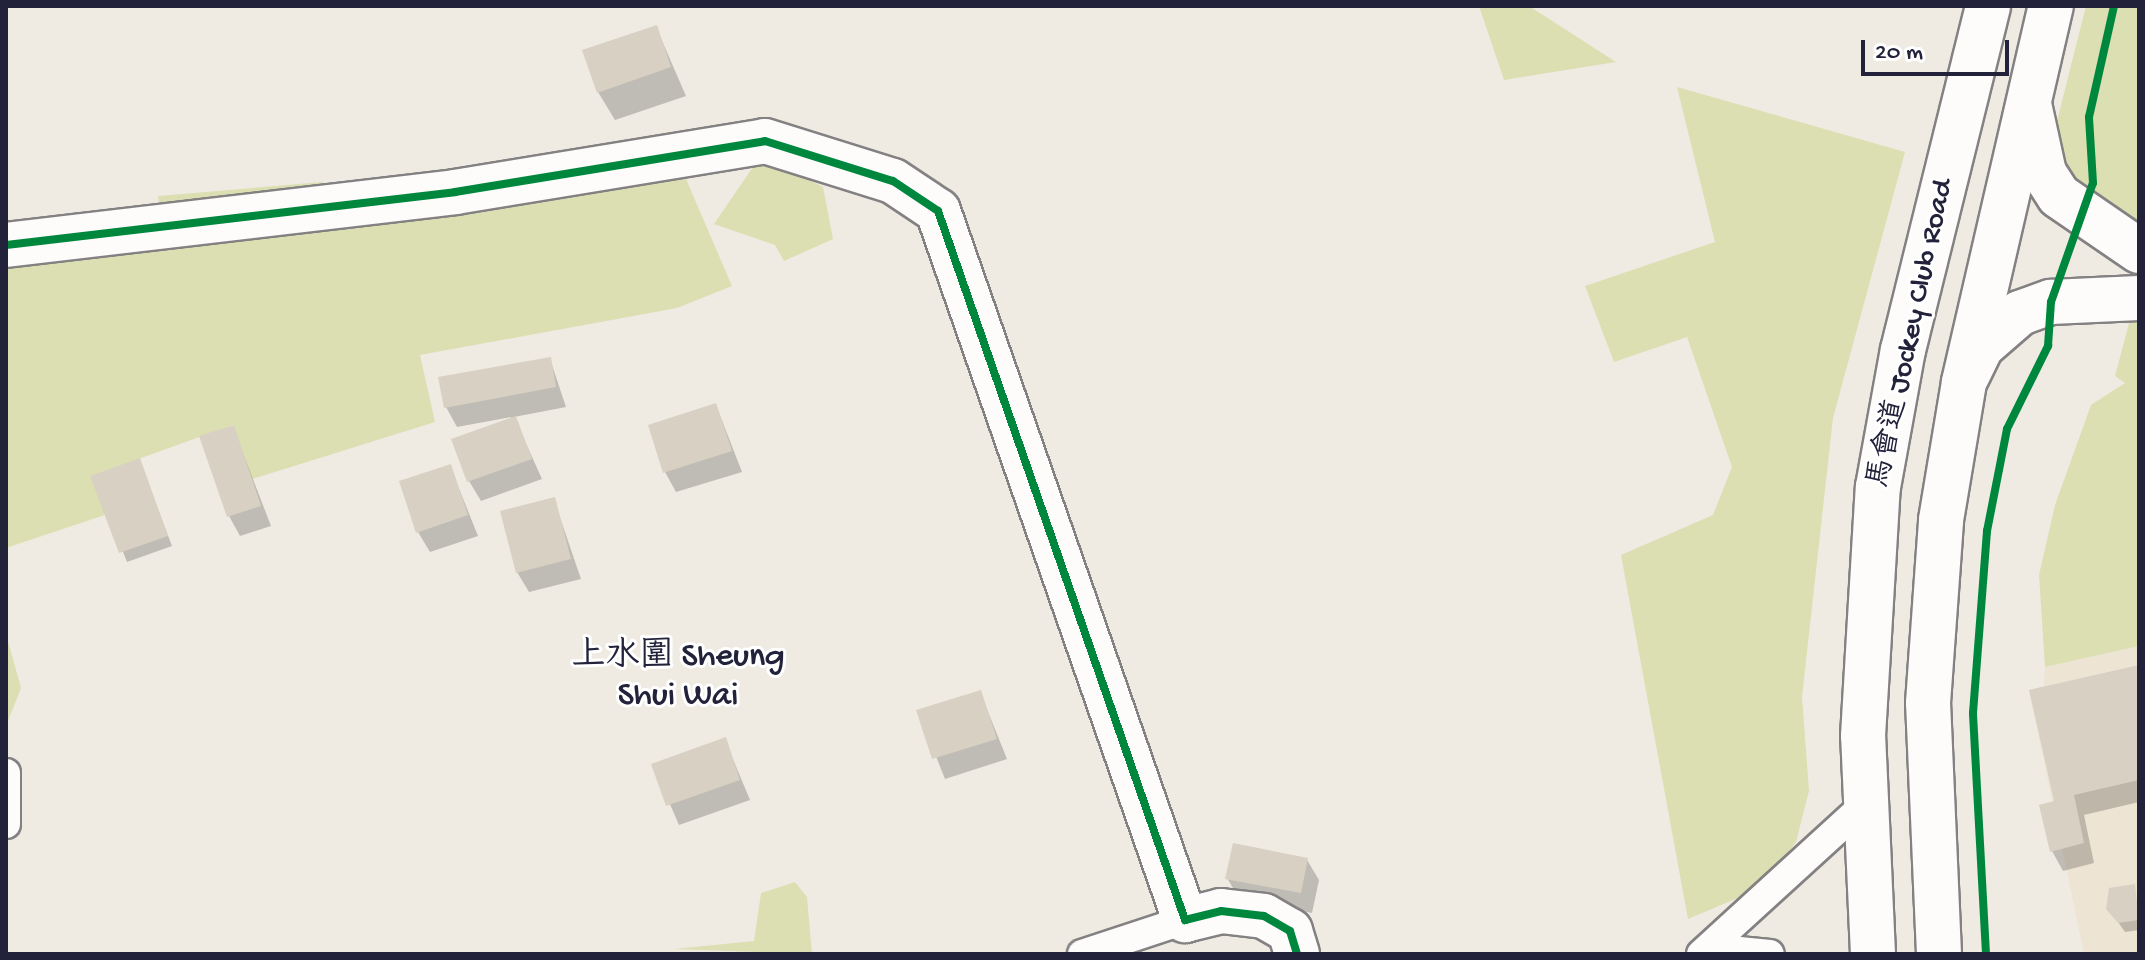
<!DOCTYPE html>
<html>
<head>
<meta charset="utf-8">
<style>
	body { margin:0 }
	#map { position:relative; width:2145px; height:960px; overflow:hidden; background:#efebe3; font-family:"Gochi Hand","LXGW WenKai TC",sans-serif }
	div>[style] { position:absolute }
	.built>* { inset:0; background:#eee4d4 }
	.green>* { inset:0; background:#dbdfb2 }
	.shadow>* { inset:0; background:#0003 }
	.building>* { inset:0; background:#d7d0c3 }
	.roads { filter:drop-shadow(2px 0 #838182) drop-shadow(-2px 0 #838182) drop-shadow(0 2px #838182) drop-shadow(0 -2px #838182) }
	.lane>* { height:28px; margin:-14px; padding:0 14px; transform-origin:14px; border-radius:14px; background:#fdfcfb }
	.street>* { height:44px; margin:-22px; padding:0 22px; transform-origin:22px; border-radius:22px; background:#fdfcfb }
	.secondary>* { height:44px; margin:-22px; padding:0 22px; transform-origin:22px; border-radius:22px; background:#fdfcfb }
	.primary>* { height:44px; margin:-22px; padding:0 22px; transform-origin:22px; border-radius:22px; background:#fdfcfb }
	.cycleway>* { height:8px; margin:-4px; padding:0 4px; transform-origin:4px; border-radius:4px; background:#00873e }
	span { translate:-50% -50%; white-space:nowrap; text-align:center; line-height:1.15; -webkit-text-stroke:6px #fff; paint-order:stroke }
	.street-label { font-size:30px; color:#22223b }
	.quarter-label { font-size:34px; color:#22223b }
	.frame { position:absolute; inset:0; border:8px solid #22223b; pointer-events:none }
	.scale { position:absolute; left:1861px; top:40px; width:148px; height:36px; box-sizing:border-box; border:4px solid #22223b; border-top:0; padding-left:10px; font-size:24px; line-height:28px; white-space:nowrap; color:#22223b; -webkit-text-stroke:6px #fff; paint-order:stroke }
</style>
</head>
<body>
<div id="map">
	<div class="built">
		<i style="clip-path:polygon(2139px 646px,2139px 954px,2084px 954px,2029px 690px,2044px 686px,2045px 667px)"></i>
	</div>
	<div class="green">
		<i style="clip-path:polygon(1479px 6px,1529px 6px,1616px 62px,1504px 80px)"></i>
		<i style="clip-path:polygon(2086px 6px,2139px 6px,2139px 232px,2069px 226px,2051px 145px)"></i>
		<i style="clip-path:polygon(1677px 87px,1905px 152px,1833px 418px,1802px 697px,1809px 791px,1796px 842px,1759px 889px,1688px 919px,1621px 555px,1713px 515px,1732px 467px,1687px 337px,1614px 362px,1585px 286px,1715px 242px)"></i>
		<i style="clip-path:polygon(775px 163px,823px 187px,833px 239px,784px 261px,775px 245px,714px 224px,753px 167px)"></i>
		<i style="clip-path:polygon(683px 172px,732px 286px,677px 308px,420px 355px,435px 422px,252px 479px,233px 425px,91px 476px,105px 515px,6px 548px,6px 268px,166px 246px,158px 196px,322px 182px,333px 223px)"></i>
		<i style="clip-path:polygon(2139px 286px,2139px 646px,2045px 667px,2039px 575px,2055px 505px,2091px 405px,2125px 383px,2115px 376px)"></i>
		<i style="clip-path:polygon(6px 634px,21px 688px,6px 726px)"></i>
		<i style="clip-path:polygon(795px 882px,807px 897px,812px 954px,674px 949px,754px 941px,761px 893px)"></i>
	</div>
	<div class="shadow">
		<i style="clip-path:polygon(656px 27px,686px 96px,615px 120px,598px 92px)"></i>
		<i style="clip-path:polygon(550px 359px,566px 407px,514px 417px,542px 479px,481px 501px,469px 481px,511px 417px,457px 427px,446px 407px)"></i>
		<i style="clip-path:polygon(716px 405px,742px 472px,676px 492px,665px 472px)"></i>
		<i style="clip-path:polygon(233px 427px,271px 526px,240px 536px,229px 516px)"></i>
		<i style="clip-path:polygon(139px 460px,172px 546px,127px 562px,93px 477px)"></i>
		<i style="clip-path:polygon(450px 466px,478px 536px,430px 552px,418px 532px)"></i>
		<i style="clip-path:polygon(554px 500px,581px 579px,529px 592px,517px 572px)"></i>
		<i style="clip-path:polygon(2139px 667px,2139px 802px,2084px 815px,2094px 863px,2063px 871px,2052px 851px,2056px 803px)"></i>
		<i style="clip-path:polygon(980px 692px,1007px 759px,945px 779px,918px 711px)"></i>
		<i style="clip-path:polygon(725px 740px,750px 800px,679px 825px,653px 765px)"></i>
		<i style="clip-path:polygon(1307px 860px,1319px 880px,1312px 913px,1239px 898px,1227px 878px)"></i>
		<i style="clip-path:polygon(2134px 886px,2139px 930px,2125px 932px,2109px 909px)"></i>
	</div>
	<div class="building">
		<i style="clip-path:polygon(657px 25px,671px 67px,597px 93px,582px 50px)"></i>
		<i style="clip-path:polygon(551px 357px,556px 387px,444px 408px,438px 377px)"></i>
		<i style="clip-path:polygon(716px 403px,732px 451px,663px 473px,648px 425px)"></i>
		<i style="clip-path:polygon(516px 416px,532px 459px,467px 482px,451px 439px)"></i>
		<i style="clip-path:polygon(234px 425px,261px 506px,227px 517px,199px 436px)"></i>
		<i style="clip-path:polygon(140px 458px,168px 536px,119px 553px,90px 476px)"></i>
		<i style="clip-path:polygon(451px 464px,468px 515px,416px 533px,399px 481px)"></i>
		<i style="clip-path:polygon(555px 497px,571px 559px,516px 573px,500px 511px)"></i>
		<i style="clip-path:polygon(2139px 665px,2139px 780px,2074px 795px,2084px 843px,2050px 852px,2039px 805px,2054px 801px,2029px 690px)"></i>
		<i style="clip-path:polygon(981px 690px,997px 739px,932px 759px,916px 710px)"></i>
		<i style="clip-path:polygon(726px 737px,740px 780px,666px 806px,651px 764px)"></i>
		<i style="clip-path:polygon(1233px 843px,1308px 858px,1301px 893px,1225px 879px)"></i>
		<i style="clip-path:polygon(2135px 884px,2139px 920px,2118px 923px,2106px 909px,2109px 888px)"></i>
	</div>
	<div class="roads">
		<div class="lane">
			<i style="left:6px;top:773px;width:51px;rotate:90deg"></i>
			<i style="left:1709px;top:948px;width:61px;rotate:5.6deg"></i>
			<i style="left:1082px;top:954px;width:108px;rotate:-18.3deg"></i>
			<i style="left:1701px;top:954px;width:219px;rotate:-42.4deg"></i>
		</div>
		<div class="street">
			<i style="left:6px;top:245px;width:452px;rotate:-6.7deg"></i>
			<i style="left:455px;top:192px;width:314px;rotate:-9.3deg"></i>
			<i style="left:765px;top:141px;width:134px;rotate:17.4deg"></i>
			<i style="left:893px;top:181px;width:54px;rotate:33.7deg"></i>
			<i style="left:938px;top:211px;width:751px;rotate:70.79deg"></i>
			<i style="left:1185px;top:920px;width:37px;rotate:-14deg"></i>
			<i style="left:1221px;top:911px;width:43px;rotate:6.6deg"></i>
			<i style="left:1264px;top:916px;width:30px;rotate:30deg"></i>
			<i style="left:1290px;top:931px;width:24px;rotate:73deg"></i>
		</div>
		<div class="secondary">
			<i style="left:2029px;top:104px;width:71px;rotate:77.7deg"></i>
			<i style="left:2044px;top:173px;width:27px;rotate:57deg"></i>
			<i style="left:2059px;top:196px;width:97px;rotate:34.5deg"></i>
			<i style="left:1967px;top:376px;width:32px;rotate:-64deg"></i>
			<i style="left:1981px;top:347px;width:52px;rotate:-41.1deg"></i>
			<i style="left:2020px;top:313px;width:33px;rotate:-20deg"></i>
			<i style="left:2051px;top:302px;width:88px;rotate:-2.6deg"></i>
		</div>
		<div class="primary">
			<i style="left:1873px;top:954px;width:218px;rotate:-92.6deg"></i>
			<i style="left:1863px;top:736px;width:249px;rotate:-86.6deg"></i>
			<i style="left:1878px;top:487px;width:139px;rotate:-79.7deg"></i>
			<i style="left:1903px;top:350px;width:354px;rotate:-76.1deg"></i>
			<i style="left:1939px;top:954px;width:251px;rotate:-92.5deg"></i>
			<i style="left:1928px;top:703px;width:183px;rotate:-85.9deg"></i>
			<i style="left:1941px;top:520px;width:140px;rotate:-80.5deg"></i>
			<i style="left:1964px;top:382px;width:386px;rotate:-77deg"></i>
		</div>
	</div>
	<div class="cycleway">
		<i style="left:6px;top:245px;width:452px;rotate:-6.7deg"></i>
		<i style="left:455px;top:192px;width:314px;rotate:-9.3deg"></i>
		<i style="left:765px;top:141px;width:134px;rotate:17.4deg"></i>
		<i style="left:893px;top:181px;width:54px;rotate:33.7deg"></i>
		<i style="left:938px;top:211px;width:751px;rotate:70.79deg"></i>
		<i style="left:1185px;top:920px;width:37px;rotate:-14deg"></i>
		<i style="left:1221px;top:911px;width:43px;rotate:6.6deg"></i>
		<i style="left:1264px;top:916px;width:30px;rotate:30deg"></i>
		<i style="left:1290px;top:931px;width:24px;rotate:73deg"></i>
		<i style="left:1986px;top:954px;width:241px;rotate:-93.1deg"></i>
		<i style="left:1973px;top:713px;width:183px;rotate:-85.6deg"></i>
		<i style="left:1987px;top:531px;width:104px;rotate:-78.9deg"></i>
		<i style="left:2007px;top:429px;width:93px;rotate:-63.7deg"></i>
		<i style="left:2048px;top:346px;width:44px;rotate:-86.1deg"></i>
		<i style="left:2051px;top:302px;width:126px;rotate:-70.6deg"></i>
		<i style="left:2093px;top:183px;width:66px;rotate:-93.5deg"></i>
		<i style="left:2089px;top:117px;width:114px;rotate:-77.3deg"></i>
	</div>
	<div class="street-label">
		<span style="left:1913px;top:334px;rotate:-78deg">馬會道 Jockey Club Road</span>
	</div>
	<div class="quarter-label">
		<span style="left:678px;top:678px">上水圍 Sheung<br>Shui Wai</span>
	</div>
	<div class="frame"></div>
	<div class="scale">20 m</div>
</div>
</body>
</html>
